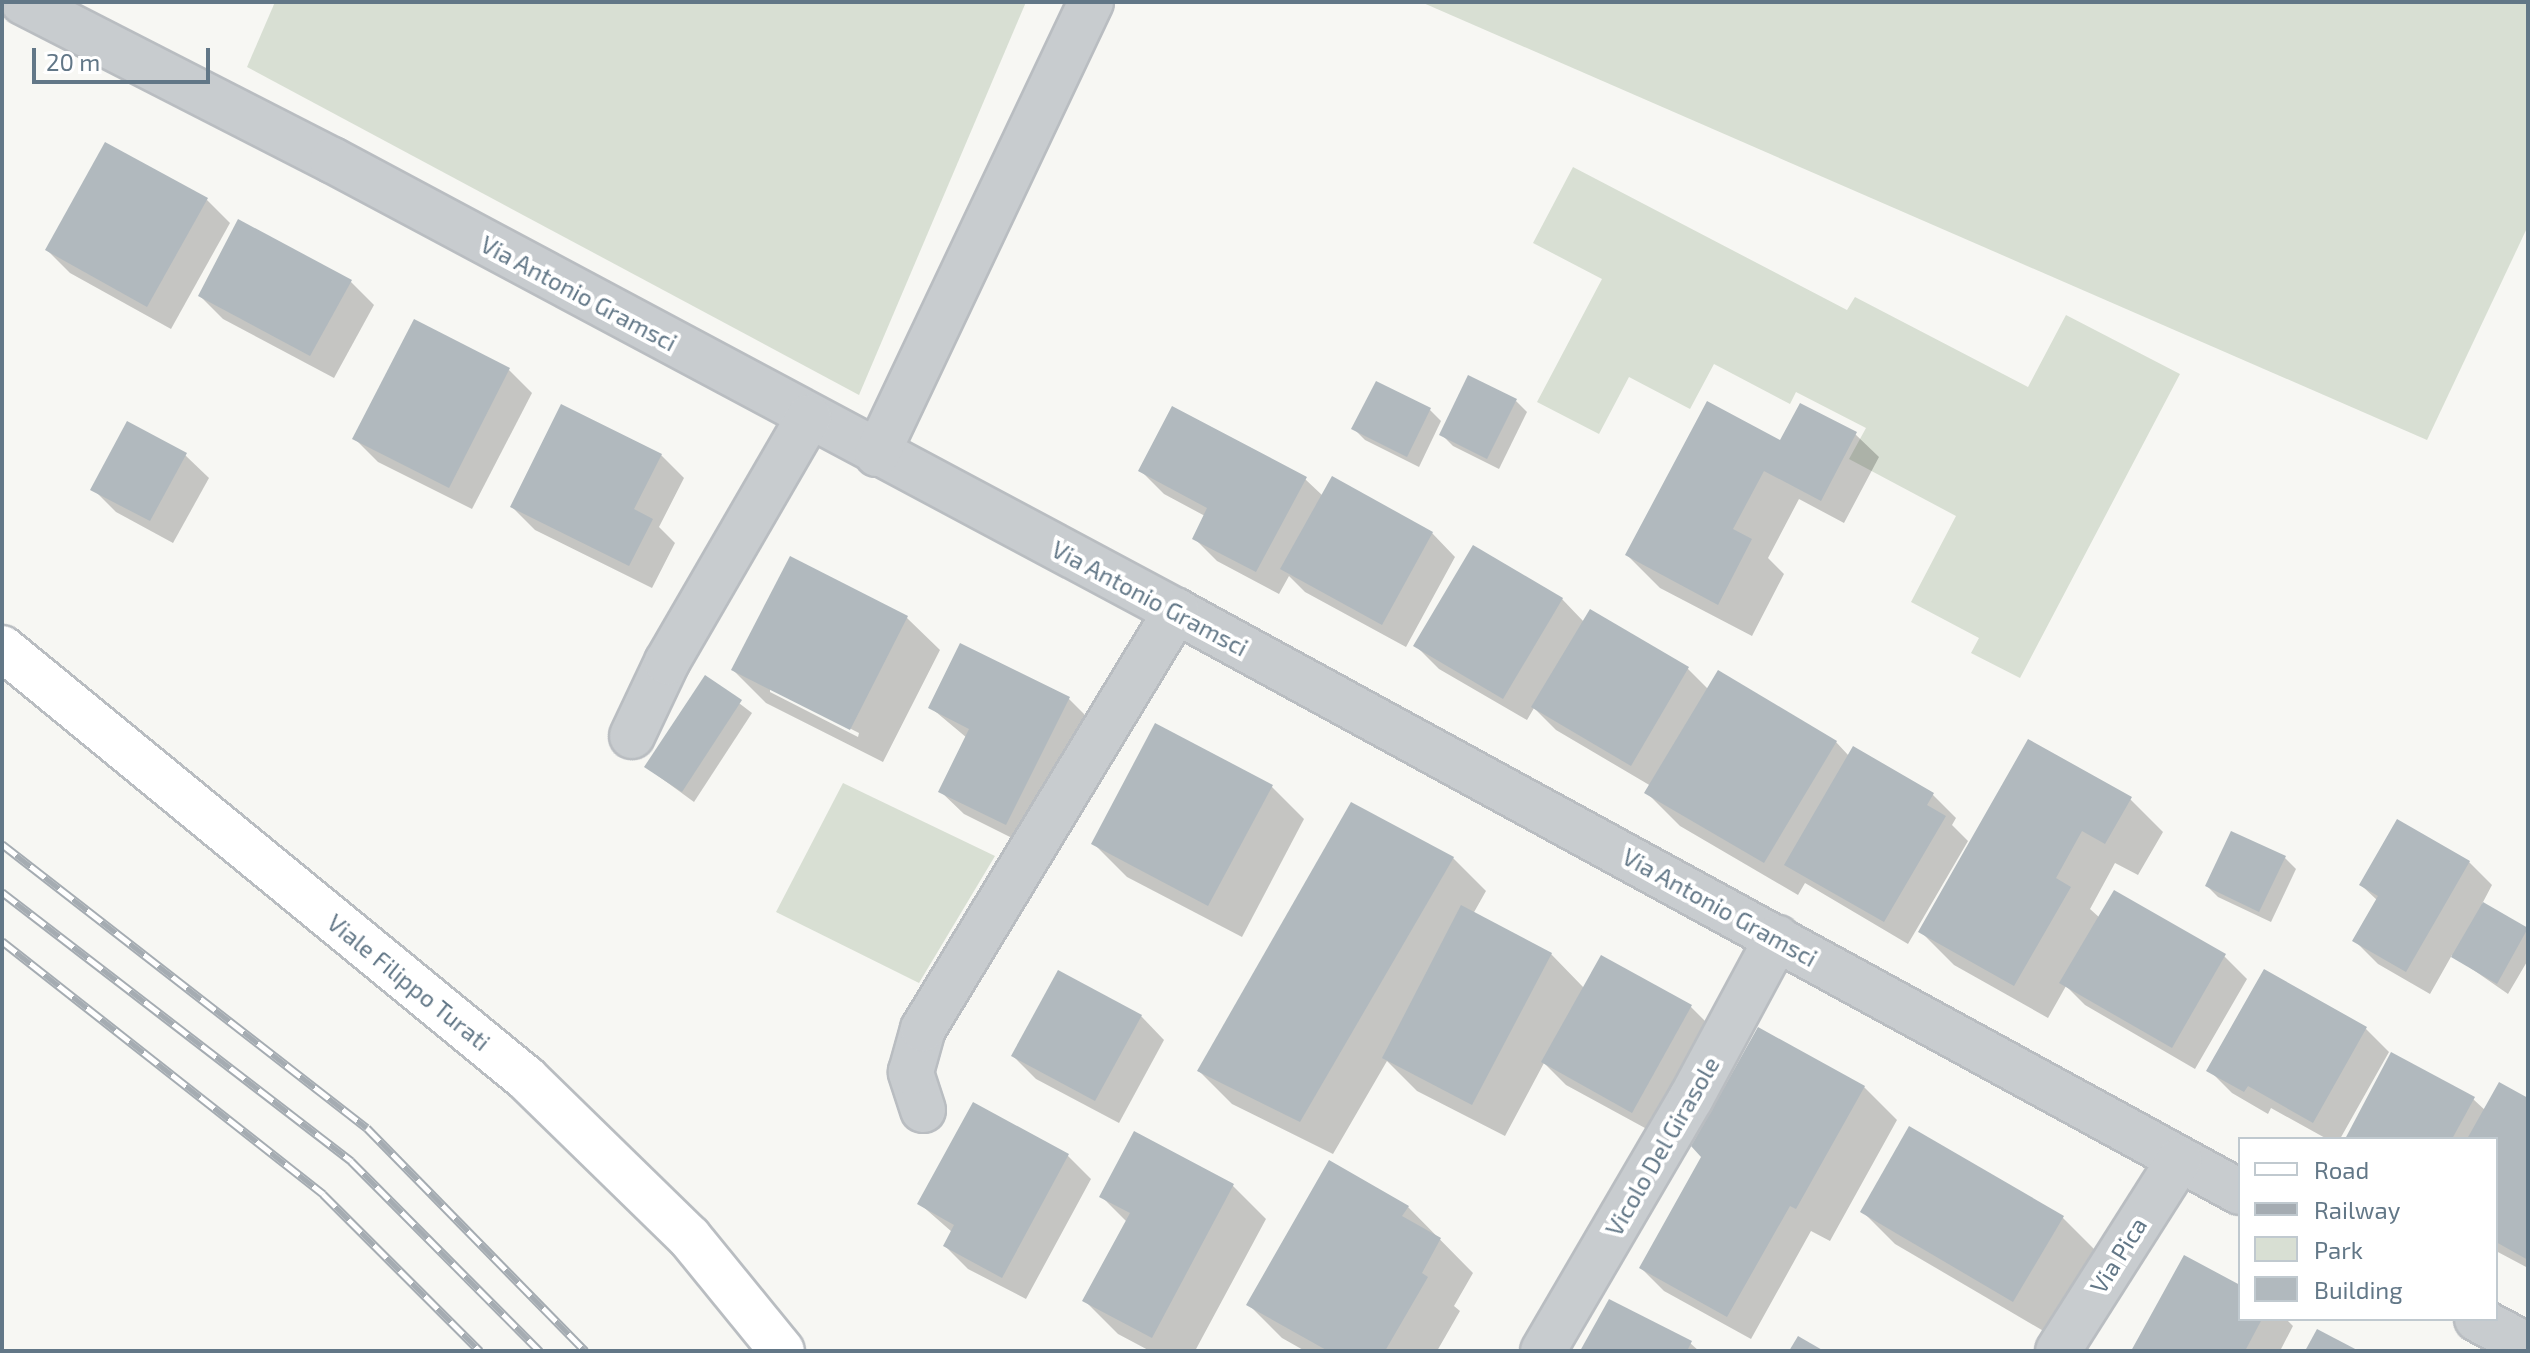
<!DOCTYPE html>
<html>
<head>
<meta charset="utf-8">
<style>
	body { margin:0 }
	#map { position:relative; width:2530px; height:1353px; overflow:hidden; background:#f7f7f3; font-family:"Exo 2",sans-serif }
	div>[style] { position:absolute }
	.green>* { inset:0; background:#d8dfd3 }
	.shadow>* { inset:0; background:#0003 }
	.building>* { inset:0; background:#b1b9be }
	.roads { filter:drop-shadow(2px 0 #b9bdc1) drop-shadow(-2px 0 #b9bdc1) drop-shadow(0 2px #b9bdc1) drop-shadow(0 -2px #b9bdc1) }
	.minor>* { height:44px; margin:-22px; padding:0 22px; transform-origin:22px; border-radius:22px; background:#c8cccf }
	.major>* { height:44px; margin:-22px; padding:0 22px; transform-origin:22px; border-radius:22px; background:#fff }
	.rail>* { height:9px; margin-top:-4.5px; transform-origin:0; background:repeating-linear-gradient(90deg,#fff 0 18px,#a5acb2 0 36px); box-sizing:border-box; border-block:2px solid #a5acb2 }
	span { translate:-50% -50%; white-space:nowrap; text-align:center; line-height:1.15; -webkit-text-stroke:8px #fff; paint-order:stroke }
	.street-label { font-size:24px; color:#627787 }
	.frame { position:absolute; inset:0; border:4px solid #627787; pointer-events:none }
	.legend { position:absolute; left:2238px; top:1137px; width:260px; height:184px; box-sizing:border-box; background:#fff; border:2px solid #c0c9cf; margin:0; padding:10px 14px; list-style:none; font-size:24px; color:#627787 }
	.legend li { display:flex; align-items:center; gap:16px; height:40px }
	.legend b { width:40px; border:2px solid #c0c9cf }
	.scale { position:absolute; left:32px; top:48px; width:178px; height:36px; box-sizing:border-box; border:4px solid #627787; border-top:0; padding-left:10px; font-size:24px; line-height:28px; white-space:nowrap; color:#627787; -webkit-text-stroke:6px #fff; paint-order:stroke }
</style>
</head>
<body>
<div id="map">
	<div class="green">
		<i style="clip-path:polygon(275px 2px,1026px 2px,859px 395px,247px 67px)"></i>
		<i style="clip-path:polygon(1421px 2px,2528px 2px,2528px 226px,2427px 440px)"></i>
		<i style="clip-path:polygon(1573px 167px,1847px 310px,1855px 297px,2028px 387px,2066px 315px,2180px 374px,2020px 678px,1971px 653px,1979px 638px,1911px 602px,1956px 516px,1849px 459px,1866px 428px,1796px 392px,1790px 404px,1714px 364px,1690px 409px,1629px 377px,1599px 434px,1537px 402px,1602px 279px,1533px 243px)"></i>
		<i style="clip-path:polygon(843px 783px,995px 856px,919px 983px,776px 912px)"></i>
	</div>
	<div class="shadow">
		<i style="clip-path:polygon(207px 200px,230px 223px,171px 329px,70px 273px,47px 250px)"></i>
		<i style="clip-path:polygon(351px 282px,374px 305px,334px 378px,223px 319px,200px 296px)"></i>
		<i style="clip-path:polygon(509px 370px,532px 393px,472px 509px,378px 462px,355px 439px)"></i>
		<i style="clip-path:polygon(1516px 401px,1527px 412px,1499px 469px,1453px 446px,1442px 435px)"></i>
		<i style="clip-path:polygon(1430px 410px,1441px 421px,1419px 467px,1365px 440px,1354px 429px)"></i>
		<i style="clip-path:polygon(1855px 434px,1879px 457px,1844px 523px,1799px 499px,1768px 558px,1784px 574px,1752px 636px,1660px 588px,1627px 555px,1779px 441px)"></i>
		<i style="clip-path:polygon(185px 455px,209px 478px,173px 543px,116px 512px,93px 489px)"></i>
		<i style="clip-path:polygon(661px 455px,684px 478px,659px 527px,675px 543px,652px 588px,535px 530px,512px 507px)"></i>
		<i style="clip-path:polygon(1141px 471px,1305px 479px,1323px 496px,1432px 533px,1455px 557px,1406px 647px,1305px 592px,1289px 576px,1279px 594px,1217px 561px,1194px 538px,1205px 516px,1164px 494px)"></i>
		<i style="clip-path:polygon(evenodd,790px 558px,907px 618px,940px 650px,883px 762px,766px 703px,733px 670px,790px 558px,770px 688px,859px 733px,858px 737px,770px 692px,770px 688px)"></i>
		<i style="clip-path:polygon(1562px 599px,1584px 622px,1591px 611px,1688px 669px,1708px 689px,1718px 673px,1836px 742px,1849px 756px,1933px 795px,1956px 818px,1952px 825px,1968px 841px,1908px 944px,1805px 883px,1798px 895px,1680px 826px,1647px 793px,1651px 786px,1556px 730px,1534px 708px,1527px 720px,1439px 669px,1416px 646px)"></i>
		<i style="clip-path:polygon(706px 678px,752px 713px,694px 802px,646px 767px)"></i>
		<i style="clip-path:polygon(1069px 699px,1092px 722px,1030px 847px,964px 814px,940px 791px,967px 738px,930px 707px)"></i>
		<i style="clip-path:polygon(1271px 786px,1304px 819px,1242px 937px,1127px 877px,1094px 844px)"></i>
		<i style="clip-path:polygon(2130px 799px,2163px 832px,2138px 875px,2115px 863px,2090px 909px,2100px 918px,2224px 956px,2247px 979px,2195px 1069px,2085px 1005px,2066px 986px,2048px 1018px,1954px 965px,1921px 932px)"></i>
		<i style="clip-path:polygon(1453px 858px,1486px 891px,1473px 914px,1551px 954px,1584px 988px,1602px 958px,1691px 1007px,1714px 1030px,1656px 1134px,1566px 1085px,1544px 1063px,1505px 1136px,1417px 1091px,1387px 1061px,1333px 1154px,1232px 1104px,1199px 1071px)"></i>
		<i style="clip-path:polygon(2285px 858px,2296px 869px,2271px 922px,2218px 897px,2207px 886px)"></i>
		<i style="clip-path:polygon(2469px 862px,2492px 885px,2482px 904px,2528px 930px,2528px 960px,2508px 994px,2452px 955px,2430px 994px,2378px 964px,2355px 941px,2378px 901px,2361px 885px)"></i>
		<i style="clip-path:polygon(1141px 1016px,1164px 1040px,1119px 1123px,1036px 1079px,1013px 1056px)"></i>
		<i style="clip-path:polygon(2366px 1029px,2389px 1052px,2340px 1139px,2327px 1139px,2271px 1108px,2268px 1114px,2232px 1093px,2209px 1070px)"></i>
		<i style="clip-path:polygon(1864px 1087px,1897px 1120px,1830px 1241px,1811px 1231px,1751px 1339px,1664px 1291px,1641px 1268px)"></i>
		<i style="clip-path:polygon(2473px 1099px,2486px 1111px,2528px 1100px,2528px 1268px,2496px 1251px,2496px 1139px,2347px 1139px)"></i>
		<i style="clip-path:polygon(973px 1105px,1068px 1156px,1091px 1179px,1026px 1299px,968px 1269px,945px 1246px,952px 1232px,920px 1204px)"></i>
		<i style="clip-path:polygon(1135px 1134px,1233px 1186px,1266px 1219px,1195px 1351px,1150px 1351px,1118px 1334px,1085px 1301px,1127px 1222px,1101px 1196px)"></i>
		<i style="clip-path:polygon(1408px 1207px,1473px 1273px,1454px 1306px,1460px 1311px,1437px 1351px,1305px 1351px,1282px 1338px,1249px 1305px)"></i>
		<i style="clip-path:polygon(1862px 1211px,2062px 1217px,2095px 1250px,2047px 1333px,1895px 1244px)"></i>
		<i style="clip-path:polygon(2240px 1287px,2240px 1319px,2286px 1319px,2293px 1326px,2280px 1351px,2134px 1351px)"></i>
		<i style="clip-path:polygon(1690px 1343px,1699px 1351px,1583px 1351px)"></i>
	</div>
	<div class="building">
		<i style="clip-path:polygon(105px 142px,208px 198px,147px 307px,45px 250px)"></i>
		<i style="clip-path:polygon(238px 219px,352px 280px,310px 356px,198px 296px)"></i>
		<i style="clip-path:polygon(414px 319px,510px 368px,449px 488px,352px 439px)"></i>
		<i style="clip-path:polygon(1468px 375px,1517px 399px,1487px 459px,1439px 435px)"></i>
		<i style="clip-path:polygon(1376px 381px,1431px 408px,1407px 457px,1351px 429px)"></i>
		<i style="clip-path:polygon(1707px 401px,1780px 440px,1800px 403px,1857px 432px,1821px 501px,1764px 471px,1733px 529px,1752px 539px,1718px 605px,1625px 555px)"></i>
		<i style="clip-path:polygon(561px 404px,662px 454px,634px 509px,653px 519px,629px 566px,510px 507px)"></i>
		<i style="clip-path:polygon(1172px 406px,1307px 477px,1256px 572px,1192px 539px,1207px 508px,1138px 471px)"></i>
		<i style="clip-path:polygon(127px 421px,187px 453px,150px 521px,90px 490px)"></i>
		<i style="clip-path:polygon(1332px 476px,1433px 532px,1382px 625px,1280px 569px)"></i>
		<i style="clip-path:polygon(1473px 545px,1563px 598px,1503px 699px,1413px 646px)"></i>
		<i style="clip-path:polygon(790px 556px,908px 616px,850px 730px,731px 670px)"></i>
		<i style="clip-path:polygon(1590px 609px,1689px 667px,1631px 766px,1531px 707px)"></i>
		<i style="clip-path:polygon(960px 643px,1070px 697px,1006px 825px,938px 792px,969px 729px,928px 708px)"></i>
		<i style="clip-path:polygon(1718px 670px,1837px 741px,1764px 863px,1644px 793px)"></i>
		<i style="clip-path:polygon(705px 675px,742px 700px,682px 792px,644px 767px)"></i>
		<i style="clip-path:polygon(1155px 723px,1273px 785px,1208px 906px,1091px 844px)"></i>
		<i style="clip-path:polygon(2028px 739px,2132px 797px,2105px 844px,2082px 831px,2056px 878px,2071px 887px,2014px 986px,1918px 932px)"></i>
		<i style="clip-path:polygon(1853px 746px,1934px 793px,1927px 805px,1946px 816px,1884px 922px,1784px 865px)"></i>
		<i style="clip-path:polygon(1351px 802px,1454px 857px,1300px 1122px,1197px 1071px)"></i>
		<i style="clip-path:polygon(2397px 819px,2470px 861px,2406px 972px,2352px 941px,2378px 896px,2359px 885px)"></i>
		<i style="clip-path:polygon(2231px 831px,2286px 856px,2259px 912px,2205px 886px)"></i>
		<i style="clip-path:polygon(2114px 890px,2226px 954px,2172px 1048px,2059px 983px)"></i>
		<i style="clip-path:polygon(2483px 902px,2528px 928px,2497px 984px,2451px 957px)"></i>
		<i style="clip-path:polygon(1461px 905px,1552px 953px,1472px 1105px,1382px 1058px)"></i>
		<i style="clip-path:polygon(1601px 955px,1692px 1005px,1632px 1113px,1541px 1062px)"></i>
		<i style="clip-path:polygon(2264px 969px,2367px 1027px,2313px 1123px,2248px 1086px,2244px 1092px,2206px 1071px)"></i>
		<i style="clip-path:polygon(1058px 970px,1142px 1015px,1095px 1101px,1011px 1056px)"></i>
		<i style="clip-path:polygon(1758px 1027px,1865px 1086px,1796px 1209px,1790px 1206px,1727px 1317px,1639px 1268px,1701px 1157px,1691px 1146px)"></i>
		<i style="clip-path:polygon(2391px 1052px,2475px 1097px,2452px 1139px,2345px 1139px)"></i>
		<i style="clip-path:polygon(2499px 1082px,2528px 1098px,2528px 1260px,2496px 1242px,2496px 1139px,2467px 1139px)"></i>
		<i style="clip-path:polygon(973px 1102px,1069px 1154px,1002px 1278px,943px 1246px,954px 1225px,917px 1204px)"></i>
		<i style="clip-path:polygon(1909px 1126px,2064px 1216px,2013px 1302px,1860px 1212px)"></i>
		<i style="clip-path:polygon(1134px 1131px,1234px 1184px,1152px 1338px,1082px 1301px,1130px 1213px,1099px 1197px)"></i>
		<i style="clip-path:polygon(1329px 1160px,1409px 1206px,1402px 1216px,1441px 1238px,1422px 1273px,1428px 1277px,1385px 1351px,1328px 1351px,1246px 1305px)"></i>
		<i style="clip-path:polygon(2184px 1255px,2240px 1285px,2240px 1319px,2262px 1319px,2245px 1351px,2131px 1351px)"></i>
		<i style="clip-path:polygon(1609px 1299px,1692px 1341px,1687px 1351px,1580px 1351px)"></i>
		<i style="clip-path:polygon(2317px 1329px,2359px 1351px,2305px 1351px)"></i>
		<i style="clip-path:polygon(1798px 1336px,1824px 1351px,1789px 1351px)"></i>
	</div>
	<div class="roads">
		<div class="minor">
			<i style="left:23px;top:2px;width:347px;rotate:27.1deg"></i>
			<i style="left:332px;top:160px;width:957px;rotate:28.12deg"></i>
			<i style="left:1176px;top:611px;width:1212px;rotate:28.64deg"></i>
			<i style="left:877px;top:454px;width:500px;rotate:-64.66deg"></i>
			<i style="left:632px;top:736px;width:82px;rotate:-64.7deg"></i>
			<i style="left:667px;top:662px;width:283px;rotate:-59.9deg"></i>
			<i style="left:923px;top:1110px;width:40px;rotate:-108deg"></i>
			<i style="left:911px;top:1072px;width:45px;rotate:-74.4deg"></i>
			<i style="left:923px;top:1029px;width:489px;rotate:-58.8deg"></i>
			<i style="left:2477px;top:1319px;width:58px;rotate:27.9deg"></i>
			<i style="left:1543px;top:1351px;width:293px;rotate:-59.7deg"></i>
			<i style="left:1691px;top:1098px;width:182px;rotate:-61.7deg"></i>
			<i style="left:2058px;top:1351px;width:226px;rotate:-57.6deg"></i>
		</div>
		<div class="major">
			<i style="left:2px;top:648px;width:679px;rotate:39.38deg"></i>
			<i style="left:527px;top:1079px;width:226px;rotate:44.3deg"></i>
			<i style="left:689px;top:1237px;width:147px;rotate:50.8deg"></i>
		</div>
	</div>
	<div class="rail">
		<i style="left:2px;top:844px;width:462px;rotate:37.9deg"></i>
		<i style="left:367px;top:1128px;width:312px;rotate:45.6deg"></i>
		<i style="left:2px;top:892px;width:441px;rotate:37.6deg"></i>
		<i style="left:351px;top:1161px;width:268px;rotate:45.2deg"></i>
		<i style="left:2px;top:941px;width:409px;rotate:38.2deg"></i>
		<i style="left:323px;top:1194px;width:222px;rotate:45deg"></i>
	</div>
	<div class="street-label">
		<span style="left:579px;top:293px;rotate:28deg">Via Antonio Gramsci</span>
		<span style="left:1150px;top:598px;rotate:28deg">Via Antonio Gramsci</span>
		<span style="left:1720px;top:907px;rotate:29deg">Via Antonio Gramsci</span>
		<span style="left:409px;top:982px;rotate:39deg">Viale Filippo Turati</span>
		<span style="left:1662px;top:1146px;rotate:-60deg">Vicolo Del Girasole</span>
		<span style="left:2118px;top:1255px;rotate:-58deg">Via Pica</span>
	</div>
	<div class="frame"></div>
	<ul class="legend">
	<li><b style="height:10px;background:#fff"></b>Road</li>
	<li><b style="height:10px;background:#a5acb2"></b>Railway</li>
	<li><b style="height:22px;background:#d8dfd3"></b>Park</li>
	<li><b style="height:22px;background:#b1b9be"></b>Building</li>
	</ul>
	<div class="scale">20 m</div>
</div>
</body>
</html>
